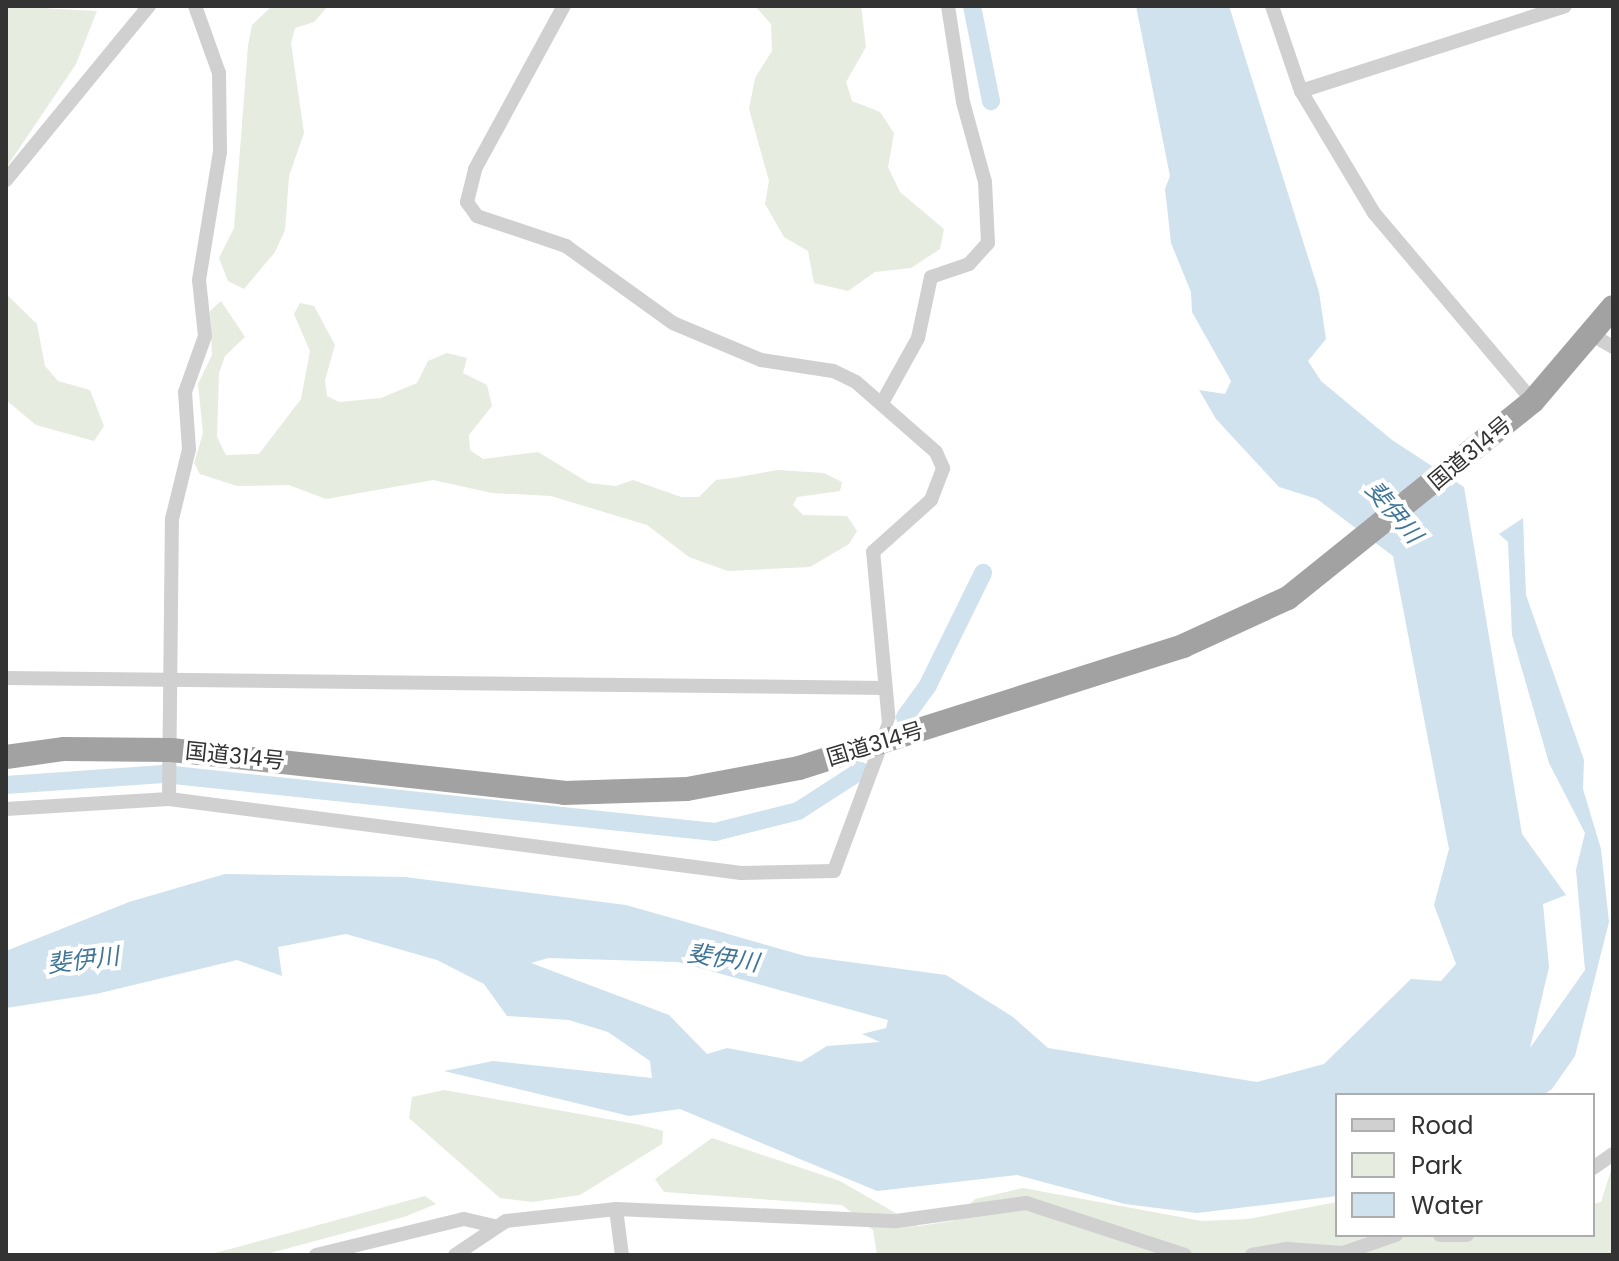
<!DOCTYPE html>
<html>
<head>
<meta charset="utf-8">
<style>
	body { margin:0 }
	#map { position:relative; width:1619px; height:1261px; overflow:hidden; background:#fff; font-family:Poppins,"Noto Sans JP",sans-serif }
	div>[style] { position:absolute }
	.green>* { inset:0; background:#e6ecdf }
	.water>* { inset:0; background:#cfe2ee }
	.canal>* { height:18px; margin:-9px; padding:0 9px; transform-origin:9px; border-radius:9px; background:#cfe2ee }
	.minor>* { height:14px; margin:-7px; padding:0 7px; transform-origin:7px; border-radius:7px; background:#d0d0d0 }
	.trunk>* { height:24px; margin:-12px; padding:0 12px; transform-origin:12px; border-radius:12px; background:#a2a2a2 }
	span { translate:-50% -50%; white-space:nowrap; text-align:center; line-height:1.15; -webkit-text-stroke:8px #fff; paint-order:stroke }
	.street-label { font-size:22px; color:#333 }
	.water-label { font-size:24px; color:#3f7597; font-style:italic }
	.frame { position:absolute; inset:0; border:8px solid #333; pointer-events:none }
	.legend { position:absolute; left:1335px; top:1093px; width:260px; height:144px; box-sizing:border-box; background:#fff; border:2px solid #adadad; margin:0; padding:10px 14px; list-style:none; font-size:24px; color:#333 }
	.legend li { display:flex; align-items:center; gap:16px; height:40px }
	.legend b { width:40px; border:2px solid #adadad }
</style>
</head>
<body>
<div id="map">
	<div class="green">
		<i style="clip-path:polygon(6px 6px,97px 11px,76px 64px,6px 168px)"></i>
		<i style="clip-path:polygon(272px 6px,328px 6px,314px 22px,295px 28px,291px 43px,304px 133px,289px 176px,285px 230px,275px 252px,244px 289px,228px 281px,219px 258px,234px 228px,248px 46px,252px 25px)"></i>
		<i style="clip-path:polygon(755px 6px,861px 6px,866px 47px,846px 82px,852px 101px,880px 112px,894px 133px,888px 167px,900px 192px,944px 229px,940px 249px,911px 268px,875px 272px,848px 291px,814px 283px,808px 251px,784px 237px,765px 204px,769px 181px,749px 109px,755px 78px,772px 51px,771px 24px)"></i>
		<i style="clip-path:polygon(6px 294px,37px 324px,45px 366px,58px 381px,90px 390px,104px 426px,94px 441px,36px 425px,6px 400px)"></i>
		<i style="clip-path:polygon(221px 301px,245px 337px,225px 356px,219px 373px,217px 437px,226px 455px,259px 454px,301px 399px,310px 351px,294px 314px,300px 303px,314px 306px,335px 345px,325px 380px,327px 396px,339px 402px,381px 398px,417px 383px,428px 361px,447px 353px,467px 358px,463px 373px,487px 385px,492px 406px,469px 435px,470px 450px,483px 459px,538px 452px,589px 483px,616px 486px,633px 480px,681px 497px,699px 497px,716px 480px,733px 478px,778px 470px,824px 473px,842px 482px,840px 491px,797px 497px,793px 505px,803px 515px,847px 516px,857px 531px,849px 544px,810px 567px,728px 571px,689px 557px,647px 525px,551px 496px,492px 493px,433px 480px,326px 499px,289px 485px,237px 486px,200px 474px,194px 463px,203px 433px,198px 384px,212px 355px,210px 311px)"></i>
		<i style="clip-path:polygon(444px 1090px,641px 1125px,663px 1131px,662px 1144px,580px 1195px,532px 1202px,500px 1198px,409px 1118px,412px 1097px)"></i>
		<i style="clip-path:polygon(712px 1138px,840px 1181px,918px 1226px,953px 1221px,975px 1199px,1023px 1188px,1202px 1221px,1248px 1219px,1337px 1202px,1337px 1235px,1593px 1235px,1593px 1204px,1601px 1202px,1613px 1164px,1613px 1255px,877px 1255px,873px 1230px,842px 1205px,664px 1192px,655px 1179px)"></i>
		<i style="clip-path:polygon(425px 1196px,436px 1204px,404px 1217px,263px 1255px,208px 1255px)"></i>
	</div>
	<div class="water">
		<i style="clip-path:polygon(evenodd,1136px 6px,1229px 6px,1319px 292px,1326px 339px,1308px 361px,1321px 381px,1392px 440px,1464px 487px,1522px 834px,1566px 895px,1543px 904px,1549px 967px,1530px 1048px,1585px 970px,1576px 870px,1585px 833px,1549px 763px,1512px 635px,1508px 542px,1499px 534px,1523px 518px,1526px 595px,1584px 760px,1583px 789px,1601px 849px,1609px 922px,1575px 1056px,1552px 1089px,1543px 1095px,1337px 1095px,1337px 1196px,1197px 1213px,1125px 1204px,1017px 1175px,877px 1191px,680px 1109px,629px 1116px,444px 1071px,493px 1061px,652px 1078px,650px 1061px,608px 1032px,569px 1020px,507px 1016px,484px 984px,437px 960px,346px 934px,278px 947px,282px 976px,237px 960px,96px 994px,6px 1008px,6px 951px,129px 902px,225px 874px,405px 877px,626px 905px,805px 956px,946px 975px,1013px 1017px,1048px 1048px,1257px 1082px,1324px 1064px,1411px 979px,1441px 981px,1456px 964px,1434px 905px,1449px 849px,1393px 556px,1317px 499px,1279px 487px,1216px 419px,1199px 390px,1225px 394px,1231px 381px,1192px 312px,1191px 292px,1171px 243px,1165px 189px,1170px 176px,1136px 6px,548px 958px,678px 962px,888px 1020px,886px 1028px,862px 1034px,880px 1042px,827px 1046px,801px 1062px,727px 1048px,707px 1054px,669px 1015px,531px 963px,548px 958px)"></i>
	</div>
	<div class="canal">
		<i style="left:972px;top:6px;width:97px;rotate:78.7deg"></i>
		<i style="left:905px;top:717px;width:39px;rotate:-54deg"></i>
		<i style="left:928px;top:685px;width:125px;rotate:-63.8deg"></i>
		<i style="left:6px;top:785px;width:158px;rotate:-4deg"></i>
		<i style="left:164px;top:774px;width:554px;rotate:6.01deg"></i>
		<i style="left:715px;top:832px;width:86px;rotate:-14.2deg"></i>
		<i style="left:798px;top:811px;width:74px;rotate:-32.8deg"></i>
	</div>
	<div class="minor">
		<i style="left:1272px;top:6px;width:90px;rotate:71.2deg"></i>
		<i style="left:1301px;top:91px;width:142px;rotate:59.1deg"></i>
		<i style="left:1374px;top:213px;width:246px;rotate:49.8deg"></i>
		<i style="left:1301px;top:91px;width:277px;rotate:-17.8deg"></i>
		<i style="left:6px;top:180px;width:225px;rotate:-50.6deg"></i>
		<i style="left:1594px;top:336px;width:22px;rotate:30deg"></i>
		<i style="left:882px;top:403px;width:74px;rotate:-61deg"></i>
		<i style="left:918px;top:338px;width:62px;rotate:-78deg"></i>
		<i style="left:931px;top:277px;width:40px;rotate:-18.9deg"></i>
		<i style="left:969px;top:264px;width:28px;rotate:-48deg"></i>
		<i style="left:988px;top:243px;width:61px;rotate:-92.8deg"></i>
		<i style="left:985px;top:182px;width:83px;rotate:-105.4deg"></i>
		<i style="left:963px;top:102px;width:97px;rotate:-98.9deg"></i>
		<i style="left:6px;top:678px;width:879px;rotate:0.65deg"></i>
		<i style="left:169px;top:799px;width:280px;rotate:-89.4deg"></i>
		<i style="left:172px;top:519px;width:72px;rotate:-76.3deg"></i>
		<i style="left:189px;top:449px;width:57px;rotate:-94deg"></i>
		<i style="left:185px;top:392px;width:59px;rotate:-70.3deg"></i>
		<i style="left:205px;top:336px;width:56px;rotate:-96.1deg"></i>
		<i style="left:199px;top:280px;width:130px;rotate:-80.7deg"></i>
		<i style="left:220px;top:152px;width:79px;rotate:-90.7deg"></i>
		<i style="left:219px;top:73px;width:71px;rotate:-109.7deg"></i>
		<i style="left:6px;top:809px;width:163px;rotate:-3.5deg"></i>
		<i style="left:169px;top:799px;width:577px;rotate:7.37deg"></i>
		<i style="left:741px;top:873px;width:93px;rotate:-1.2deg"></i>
		<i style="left:834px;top:871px;width:158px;rotate:-69.6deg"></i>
		<i style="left:889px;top:723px;width:172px;rotate:-95.3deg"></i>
		<i style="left:873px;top:552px;width:78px;rotate:-41.9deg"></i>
		<i style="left:931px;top:500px;width:34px;rotate:-69deg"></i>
		<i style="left:943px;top:468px;width:17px;rotate:-114deg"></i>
		<i style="left:936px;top:452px;width:106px;rotate:-138.8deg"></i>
		<i style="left:856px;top:382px;width:25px;rotate:-154deg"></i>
		<i style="left:833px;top:371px;width:73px;rotate:-171.3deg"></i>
		<i style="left:761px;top:360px;width:95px;rotate:-157.2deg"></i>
		<i style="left:673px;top:323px;width:132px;rotate:-144.3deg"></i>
		<i style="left:566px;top:246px;width:94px;rotate:-161.4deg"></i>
		<i style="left:477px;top:216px;width:17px;rotate:-126deg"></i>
		<i style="left:467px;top:202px;width:34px;rotate:-76deg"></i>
		<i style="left:475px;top:169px;width:186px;rotate:-61.4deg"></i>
		<i style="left:1593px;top:1168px;width:24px;rotate:-35deg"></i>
		<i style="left:616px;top:1209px;width:46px;rotate:82.6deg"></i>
		<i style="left:1440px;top:1235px;width:27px"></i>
		<i style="left:316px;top:1255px;width:152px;rotate:-13.7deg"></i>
		<i style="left:464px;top:1219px;width:31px;rotate:13deg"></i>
		<i style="left:455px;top:1255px;width:61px;rotate:-33.7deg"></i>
		<i style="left:506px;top:1221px;width:111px;rotate:-6.2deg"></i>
		<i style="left:616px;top:1209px;width:280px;rotate:2.5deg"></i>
		<i style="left:896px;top:1221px;width:131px;rotate:-7.9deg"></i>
		<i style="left:1026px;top:1203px;width:167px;rotate:18.1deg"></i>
		<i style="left:1252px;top:1255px;width:36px;rotate:-10deg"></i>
		<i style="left:1287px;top:1249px;width:56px;rotate:4.1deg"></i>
		<i style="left:1343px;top:1253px;width:56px;rotate:-18.8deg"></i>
	</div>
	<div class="trunk">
		<i style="left:6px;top:757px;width:59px;rotate:-7.9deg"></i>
		<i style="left:64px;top:749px;width:107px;rotate:0.5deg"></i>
		<i style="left:171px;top:750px;width:395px;rotate:6.2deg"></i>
		<i style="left:564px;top:793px;width:123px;rotate:-1.9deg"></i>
		<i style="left:687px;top:789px;width:114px;rotate:-10.6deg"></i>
		<i style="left:799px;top:768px;width:403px;rotate:-17.6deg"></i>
		<i style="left:1183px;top:646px;width:115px;rotate:-24.6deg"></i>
		<i style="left:1288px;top:598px;width:314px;rotate:-38.8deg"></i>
		<i style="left:1533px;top:401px;width:123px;rotate:-49.6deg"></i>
	</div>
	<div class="street-label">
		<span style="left:1470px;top:453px;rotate:-40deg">国道314号</span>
		<span style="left:875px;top:744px;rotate:-17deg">国道314号</span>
		<span style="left:235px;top:756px;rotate:6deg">国道314号</span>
	</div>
	<div class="water-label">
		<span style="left:1394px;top:512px;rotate:50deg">斐伊川</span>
		<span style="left:723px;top:958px;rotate:8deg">斐伊川</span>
		<span style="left:83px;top:960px;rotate:-7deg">斐伊川</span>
	</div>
	<div class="frame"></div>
	<ul class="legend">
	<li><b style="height:10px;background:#d0d0d0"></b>Road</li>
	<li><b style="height:22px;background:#e6ecdf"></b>Park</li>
	<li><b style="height:22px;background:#cfe2ee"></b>Water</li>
	</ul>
</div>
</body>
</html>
